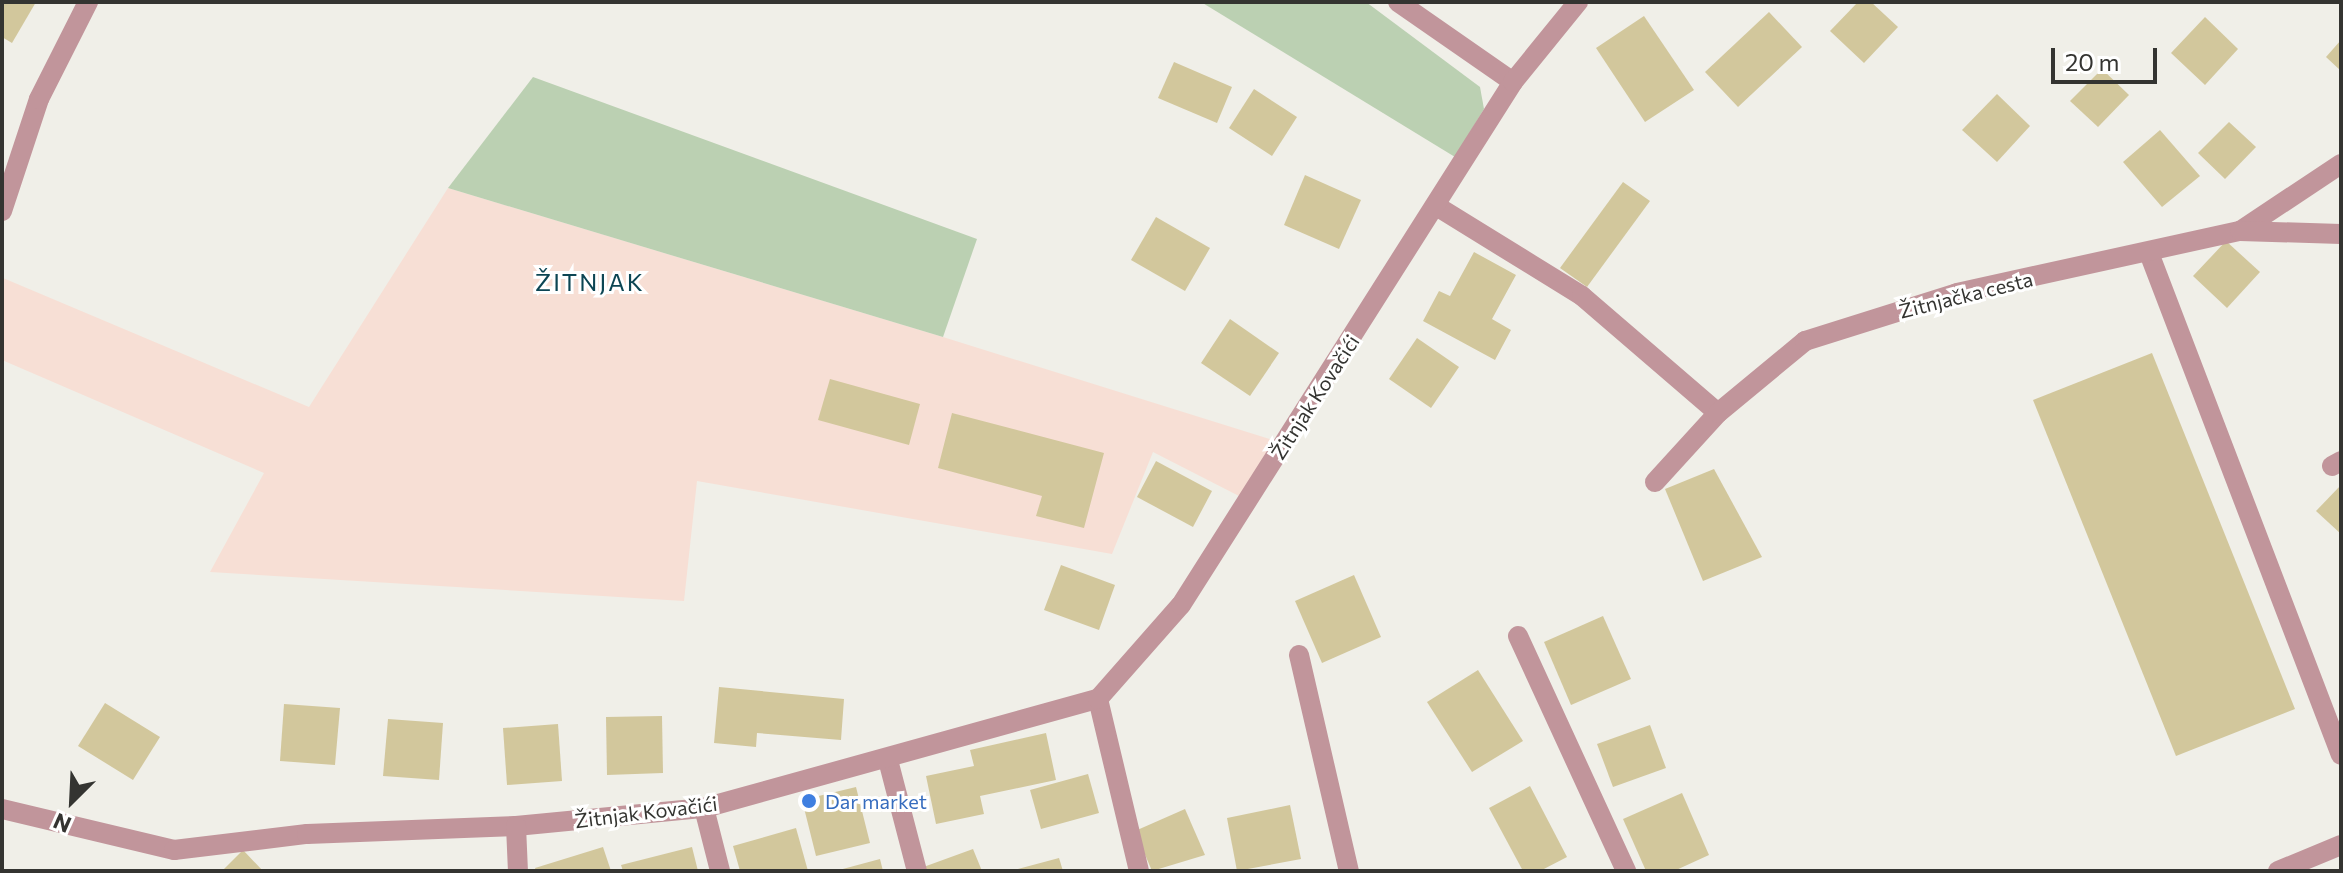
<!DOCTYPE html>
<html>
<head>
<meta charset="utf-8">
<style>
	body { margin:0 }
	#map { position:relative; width:2343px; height:873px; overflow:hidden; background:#f0efe8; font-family:Commissioner,sans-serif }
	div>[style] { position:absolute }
	.commercial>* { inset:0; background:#f7dfd5 }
	.green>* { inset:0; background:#bbd0b2 }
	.building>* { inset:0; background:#d2c79c }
	.minor>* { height:20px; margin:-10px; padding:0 10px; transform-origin:10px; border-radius:10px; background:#c1959b }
	.dots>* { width:22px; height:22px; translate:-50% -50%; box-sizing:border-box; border:4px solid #fff; border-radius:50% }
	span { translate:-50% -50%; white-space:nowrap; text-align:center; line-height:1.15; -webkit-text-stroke:6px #fff; paint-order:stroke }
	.street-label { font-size:20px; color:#343431 }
	.shop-label { font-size:20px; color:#366cbe }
	.left { translate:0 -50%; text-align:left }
	.quarter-label { font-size:24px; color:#0c4553; letter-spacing:2px }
	.frame { position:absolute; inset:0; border:4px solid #343431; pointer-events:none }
	.north { position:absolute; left:32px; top:761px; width:80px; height:80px; -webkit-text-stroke:6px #fff; paint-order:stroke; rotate:204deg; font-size:22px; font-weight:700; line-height:32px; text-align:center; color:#343431 }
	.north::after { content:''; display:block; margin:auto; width:28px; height:36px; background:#343431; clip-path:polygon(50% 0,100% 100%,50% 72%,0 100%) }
	.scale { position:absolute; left:2051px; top:48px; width:106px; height:36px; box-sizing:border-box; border:4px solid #343431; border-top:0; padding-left:10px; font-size:24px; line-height:28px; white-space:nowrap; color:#343431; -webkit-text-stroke:6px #fff; paint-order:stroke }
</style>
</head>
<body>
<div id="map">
	<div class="commercial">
		<i style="clip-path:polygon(448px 188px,943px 337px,1276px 441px,1239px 496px,1153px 452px,1112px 554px,697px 481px,684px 601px,210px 572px,264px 473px,2px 360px,3px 278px,309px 407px)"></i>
	</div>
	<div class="green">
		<i style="clip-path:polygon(1201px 2px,1366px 2px,1480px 87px,1484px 109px,1455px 157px)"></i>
		<i style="clip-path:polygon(533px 77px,977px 239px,943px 337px,448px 188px)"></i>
	</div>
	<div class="building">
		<i style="clip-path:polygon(2px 2px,36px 2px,12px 43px,2px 37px)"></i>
		<i style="clip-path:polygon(1858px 2px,1871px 2px,1898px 27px,1864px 63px,1830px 31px)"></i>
		<i style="clip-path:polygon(1769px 12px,1802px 47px,1738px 107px,1705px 72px)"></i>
		<i style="clip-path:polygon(1644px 16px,1694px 90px,1645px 122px,1596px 48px)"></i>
		<i style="clip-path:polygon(2205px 17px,2238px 49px,2205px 85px,2171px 53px)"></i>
		<i style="clip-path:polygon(2341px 40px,2341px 71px,2326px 57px)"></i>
		<i style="clip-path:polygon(1174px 62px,1232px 87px,1217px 123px,1158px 98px)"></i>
		<i style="clip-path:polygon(2102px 69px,2129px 95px,2098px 127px,2070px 101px)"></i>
		<i style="clip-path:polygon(1254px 89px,1297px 117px,1272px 156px,1229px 128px)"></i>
		<i style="clip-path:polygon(1997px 94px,2030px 126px,1997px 162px,1962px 130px)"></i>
		<i style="clip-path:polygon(2229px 122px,2256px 147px,2225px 179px,2198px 153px)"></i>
		<i style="clip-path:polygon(2160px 130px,2200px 176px,2162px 207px,2123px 162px)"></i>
		<i style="clip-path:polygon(1305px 175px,1361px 200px,1339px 249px,1284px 225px)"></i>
		<i style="clip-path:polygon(1623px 182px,1650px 201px,1587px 287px,1560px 268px)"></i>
		<i style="clip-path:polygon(1156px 217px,1210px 248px,1185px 291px,1131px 260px)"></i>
		<i style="clip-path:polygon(2226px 241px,2260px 272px,2227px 308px,2193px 276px)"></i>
		<i style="clip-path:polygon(1474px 252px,1516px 275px,1492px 319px,1511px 330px,1495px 360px,1423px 321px,1439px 291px,1450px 296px)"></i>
		<i style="clip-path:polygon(1230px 319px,1279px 353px,1250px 396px,1201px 363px)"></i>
		<i style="clip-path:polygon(1417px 338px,1459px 367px,1431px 408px,1389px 379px)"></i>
		<i style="clip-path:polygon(2152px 353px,2295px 709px,2176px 756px,2033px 400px)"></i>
		<i style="clip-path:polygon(830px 379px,920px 404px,909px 445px,818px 420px)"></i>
		<i style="clip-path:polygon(952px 413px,1104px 453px,1084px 528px,1036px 516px,1042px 496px,938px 468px)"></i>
		<i style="clip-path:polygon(1156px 461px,1212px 491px,1193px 527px,1137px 497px)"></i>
		<i style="clip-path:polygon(1714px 469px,1762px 557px,1703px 581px,1665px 489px)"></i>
		<i style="clip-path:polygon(2341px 485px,2341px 534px,2316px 511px)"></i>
		<i style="clip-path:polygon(1061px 565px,1115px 585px,1099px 630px,1044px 610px)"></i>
		<i style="clip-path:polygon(1354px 575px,1381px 637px,1322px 663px,1295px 601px)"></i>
		<i style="clip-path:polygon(1603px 616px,1631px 679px,1571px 705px,1544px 642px)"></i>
		<i style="clip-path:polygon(1478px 670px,1523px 741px,1472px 772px,1427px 702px)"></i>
		<i style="clip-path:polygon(719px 687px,844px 699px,841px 740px,757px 733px,756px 747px,714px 743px)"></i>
		<i style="clip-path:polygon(105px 703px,160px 737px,133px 780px,78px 746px)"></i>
		<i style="clip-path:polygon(284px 704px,340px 708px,335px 765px,280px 761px)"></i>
		<i style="clip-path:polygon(662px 716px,663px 773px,607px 775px,606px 717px)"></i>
		<i style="clip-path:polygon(388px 719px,443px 723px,439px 780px,383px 776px)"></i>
		<i style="clip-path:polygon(558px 724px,562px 781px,507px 785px,503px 728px)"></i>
		<i style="clip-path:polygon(1650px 725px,1666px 768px,1613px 787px,1597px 744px)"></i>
		<i style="clip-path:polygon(1046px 733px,1056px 780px,980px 796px,984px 814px,936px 824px,926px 776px,974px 766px,970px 750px)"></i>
		<i style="clip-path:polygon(1088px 774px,1099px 813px,1041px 829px,1030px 790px)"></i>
		<i style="clip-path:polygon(1530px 786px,1567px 857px,1540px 871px,1523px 871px,1489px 808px)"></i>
		<i style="clip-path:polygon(856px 787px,870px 843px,816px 856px,802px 800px)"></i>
		<i style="clip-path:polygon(1682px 793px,1709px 855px,1674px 871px,1646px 871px,1623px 819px)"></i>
		<i style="clip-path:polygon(1290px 805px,1301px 859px,1237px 871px,1227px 818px)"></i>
		<i style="clip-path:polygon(1185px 809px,1205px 855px,1152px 871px,1135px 831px)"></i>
		<i style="clip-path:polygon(796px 828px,808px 871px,740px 871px,733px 846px)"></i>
		<i style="clip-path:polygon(603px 847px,611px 871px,536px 871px,535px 868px)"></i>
		<i style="clip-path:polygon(692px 847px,698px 871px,623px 871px,621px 865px)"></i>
		<i style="clip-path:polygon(973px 849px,982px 871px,918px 869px)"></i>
		<i style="clip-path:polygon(243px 850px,263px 871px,222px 871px)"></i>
		<i style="clip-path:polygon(1059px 858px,1063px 871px,1015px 871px,1014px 870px)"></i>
		<i style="clip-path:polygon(880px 859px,883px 871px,839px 871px,839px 870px)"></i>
	</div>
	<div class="minor">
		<i style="left:1398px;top:2px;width:140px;rotate:34.8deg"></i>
		<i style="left:1438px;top:207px;width:169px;rotate:31.7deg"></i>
		<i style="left:1582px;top:296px;width:179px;rotate:40.7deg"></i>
		<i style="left:2px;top:211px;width:118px;rotate:-71.7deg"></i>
		<i style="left:39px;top:99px;width:109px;rotate:-63.2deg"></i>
		<i style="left:2240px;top:231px;width:121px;rotate:-33.6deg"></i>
		<i style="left:2149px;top:253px;width:537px;rotate:69.07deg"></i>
		<i style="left:2332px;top:466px;width:10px;rotate:-29deg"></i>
		<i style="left:1655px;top:482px;width:93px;rotate:-47.6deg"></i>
		<i style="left:1718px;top:413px;width:113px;rotate:-39.6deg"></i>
		<i style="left:1805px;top:341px;width:159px;rotate:-17.5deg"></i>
		<i style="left:1957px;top:293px;width:290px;rotate:-12.4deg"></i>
		<i style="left:2240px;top:231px;width:101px;rotate:1.7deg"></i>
		<i style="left:1518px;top:636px;width:259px;rotate:65.3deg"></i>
		<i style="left:1299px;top:655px;width:222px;rotate:77deg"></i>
		<i style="left:1098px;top:699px;width:177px;rotate:76.6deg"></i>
		<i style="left:888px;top:760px;width:115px;rotate:75.4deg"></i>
		<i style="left:704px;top:808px;width:65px;rotate:75.7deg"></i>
		<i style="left:2px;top:809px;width:177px;rotate:13.4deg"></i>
		<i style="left:174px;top:850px;width:134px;rotate:-6.9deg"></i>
		<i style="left:307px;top:834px;width:209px;rotate:-2.2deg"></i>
		<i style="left:516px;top:826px;width:189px;rotate:-5.5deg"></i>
		<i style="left:704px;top:808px;width:409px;rotate:-15.5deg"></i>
		<i style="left:1098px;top:699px;width:125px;rotate:-48.6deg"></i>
		<i style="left:1181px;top:605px;width:619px;rotate:-57.59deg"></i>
		<i style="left:1513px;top:82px;width:103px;rotate:-50.9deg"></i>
		<i style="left:516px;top:826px;width:45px;rotate:87.5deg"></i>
		<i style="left:2278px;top:871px;width:68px;rotate:-22.4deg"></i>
	</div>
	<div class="dots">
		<i style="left:809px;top:801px;background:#3f7fe0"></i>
	</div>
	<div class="street-label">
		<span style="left:1966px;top:295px;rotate:-14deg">Žitnjačka cesta</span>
		<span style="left:1315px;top:397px;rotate:-57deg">Žitnjak Kovačići</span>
		<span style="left:646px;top:812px;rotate:-7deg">Žitnjak Kovačići</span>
	</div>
	<div class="shop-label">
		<span class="left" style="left:825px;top:801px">Dar market</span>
	</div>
	<div class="quarter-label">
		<span style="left:590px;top:282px">ŽITNJAK</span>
	</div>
	<div class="frame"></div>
	<div class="north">N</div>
	<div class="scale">20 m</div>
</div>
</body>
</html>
